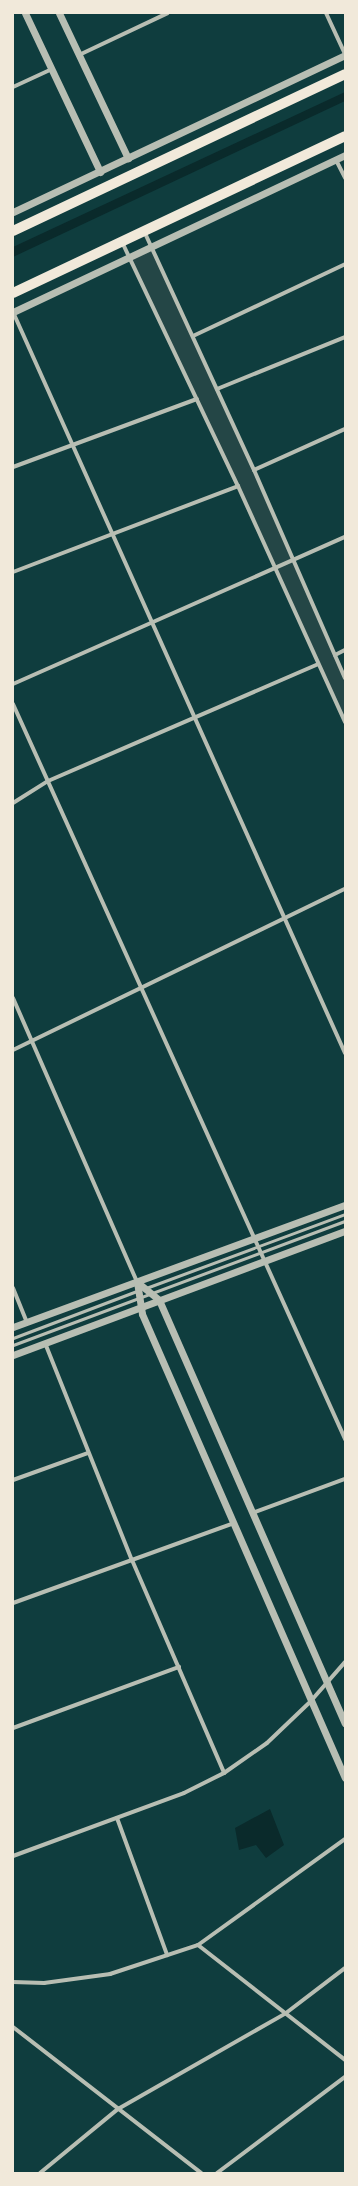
<!DOCTYPE html>
<html>
<head>
<meta charset="utf-8">
<style>
	body { margin:0 }
	#map { position:relative; width:358px; height:2186px; overflow:hidden; background:#0f3d3e; font-family:Mulish,sans-serif }
	div>[style] { position:absolute }
	.green>* { inset:0; background:#244646 }
	.water>* { inset:0; background:#0a2a2b }
	.service>* { height:3px; margin:-1.5px; padding:0 1.5px; transform-origin:1.5px; border-radius:1.5px; background:#b8beb3 }
	.minor>* { height:4px; margin:-2px; padding:0 2px; transform-origin:2px; border-radius:2px; background:#b8beb3 }
	.tertiary>* { height:7px; margin:-3.5px; padding:0 3.5px; transform-origin:3.5px; border-radius:3.5px; background:#b8beb3 }
	.primary>* { height:10px; margin:-5px; padding:0 5px; transform-origin:5px; border-radius:5px; background:#f1e9da }
	span { translate:-50% -50%; white-space:nowrap; text-align:center; line-height:1.15; -webkit-text-stroke:4px #f1e9da; paint-order:stroke }
	.frame { position:absolute; inset:0; border:14px solid #f1e9da; pointer-events:none }
</style>
</head>
<body>
<div id="map">
	<div class="green">
		<i style="clip-path:polygon(152px 248px,345px 678px,345px 722px,130px 258px)"></i>
	</div>
	<div class="water">
		<i style="clip-path:polygon(345px 92px,345px 101px,13px 257px,13px 247px)"></i>
		<i style="clip-path:polygon(270px 1809px,284px 1845px,266px 1858px,256px 1845px,239px 1850px,235px 1828px)"></i>
	</div>
	<div class="service">
		<i style="left:146px;top:1288px;width:212px;rotate:-20.4deg"></i>
		<i style="left:13px;top:1338px;width:133px;rotate:-20.8deg"></i>
		<i style="left:13px;top:1345px;width:354px;rotate:-20.5deg"></i>
	</div>
	<div class="minor">
		<i style="left:326px;top:13px;width:45px;rotate:65.1deg"></i>
		<i style="left:79px;top:55px;width:98px;rotate:-25.3deg"></i>
		<i style="left:13px;top:87px;width:43px;rotate:-24.8deg"></i>
		<i style="left:336px;top:160px;width:20px;rotate:63deg"></i>
		<i style="left:144px;top:231px;width:263px;rotate:65.3deg"></i>
		<i style="left:254px;top:470px;width:227px;rotate:66.4deg"></i>
		<i style="left:122px;top:242px;width:270px;rotate:64.6deg"></i>
		<i style="left:238px;top:486px;width:259px;rotate:65.6deg"></i>
		<i style="left:13px;top:312px;width:812px;rotate:65.87deg"></i>
		<i style="left:193px;top:336px;width:168px;rotate:-25.3deg"></i>
		<i style="left:217px;top:389px;width:138px;rotate:-22.1deg"></i>
		<i style="left:13px;top:467px;width:196px;rotate:-20.3deg"></i>
		<i style="left:254px;top:470px;width:100px;rotate:-24.3deg"></i>
		<i style="left:13px;top:572px;width:241px;rotate:-20.9deg"></i>
		<i style="left:335px;top:655px;width:11px;rotate:-27deg"></i>
		<i style="left:13px;top:684px;width:363px;rotate:-23.9deg"></i>
		<i style="left:13px;top:704px;width:807px;rotate:65.69deg"></i>
		<i style="left:13px;top:803px;width:41px;rotate:-32.2deg"></i>
		<i style="left:48px;top:781px;width:294px;rotate:-23.4deg"></i>
		<i style="left:13px;top:998px;width:310px;rotate:66.4deg"></i>
		<i style="left:13px;top:1050px;width:369px;rotate:-25.9deg"></i>
		<i style="left:13px;top:1288px;width:37px;rotate:68deg"></i>
		<i style="left:45px;top:1343px;width:234px;rotate:68.2deg"></i>
		<i style="left:132px;top:1560px;width:232px;rotate:66.6deg"></i>
		<i style="left:13px;top:1480px;width:80px;rotate:-19.8deg"></i>
		<i style="left:252px;top:1513px;width:99px;rotate:-20.1deg"></i>
		<i style="left:13px;top:1603px;width:235px;rotate:-19.9deg"></i>
		<i style="left:13px;top:1728px;width:177px;rotate:-20.2deg"></i>
		<i style="left:117px;top:1818px;width:146px;rotate:69.9deg"></i>
		<i style="left:13px;top:1856px;width:182px;rotate:-20.2deg"></i>
		<i style="left:184px;top:1793px;width:45px;rotate:-26.6deg"></i>
		<i style="left:224px;top:1773px;width:52px;rotate:-34.9deg"></i>
		<i style="left:267px;top:1743px;width:59px;rotate:-43.6deg"></i>
		<i style="left:310px;top:1702px;width:53px;rotate:-48.8deg"></i>
		<i style="left:198px;top:1945px;width:187px;rotate:38deg"></i>
		<i style="left:13px;top:1982px;width:31px;rotate:2deg"></i>
		<i style="left:44px;top:1983px;width:67px;rotate:-7.8deg"></i>
		<i style="left:110px;top:1974px;width:93px;rotate:-18.2deg"></i>
		<i style="left:198px;top:1945px;width:181px;rotate:-35.8deg"></i>
		<i style="left:13px;top:2027px;width:238px;rotate:37.8deg"></i>
		<i style="left:40px;top:2173px;width:101px;rotate:-39.4deg"></i>
		<i style="left:118px;top:2109px;width:193px;rotate:-29.7deg"></i>
		<i style="left:286px;top:2013px;width:74px;rotate:-37.3deg"></i>
		<i style="left:217px;top:2173px;width:160px;rotate:-36.9deg"></i>
	</div>
	<div class="tertiary">
		<i style="left:25px;top:13px;width:176px;rotate:64.7deg"></i>
		<i style="left:59px;top:13px;width:161px;rotate:64.6deg"></i>
		<i style="left:13px;top:212px;width:367px;rotate:-25.3deg"></i>
		<i style="left:13px;top:312px;width:367px;rotate:-25.3deg"></i>
		<i style="left:137px;top:1282px;width:32px;rotate:81deg"></i>
		<i style="left:142px;top:1314px;width:506px;rotate:66.37deg"></i>
		<i style="left:137px;top:1282px;width:28px;rotate:39deg"></i>
		<i style="left:159px;top:1300px;width:462px;rotate:66.3deg"></i>
		<i style="left:13px;top:1327px;width:354px;rotate:-20.2deg"></i>
		<i style="left:13px;top:1355px;width:354px;rotate:-20.5deg"></i>
	</div>
	<div class="primary">
		<i style="left:13px;top:231px;width:367px;rotate:-25.3deg"></i>
		<i style="left:13px;top:293px;width:367px;rotate:-25.3deg"></i>
	</div>
	<div class="frame"></div>
</div>
</body>
</html>
